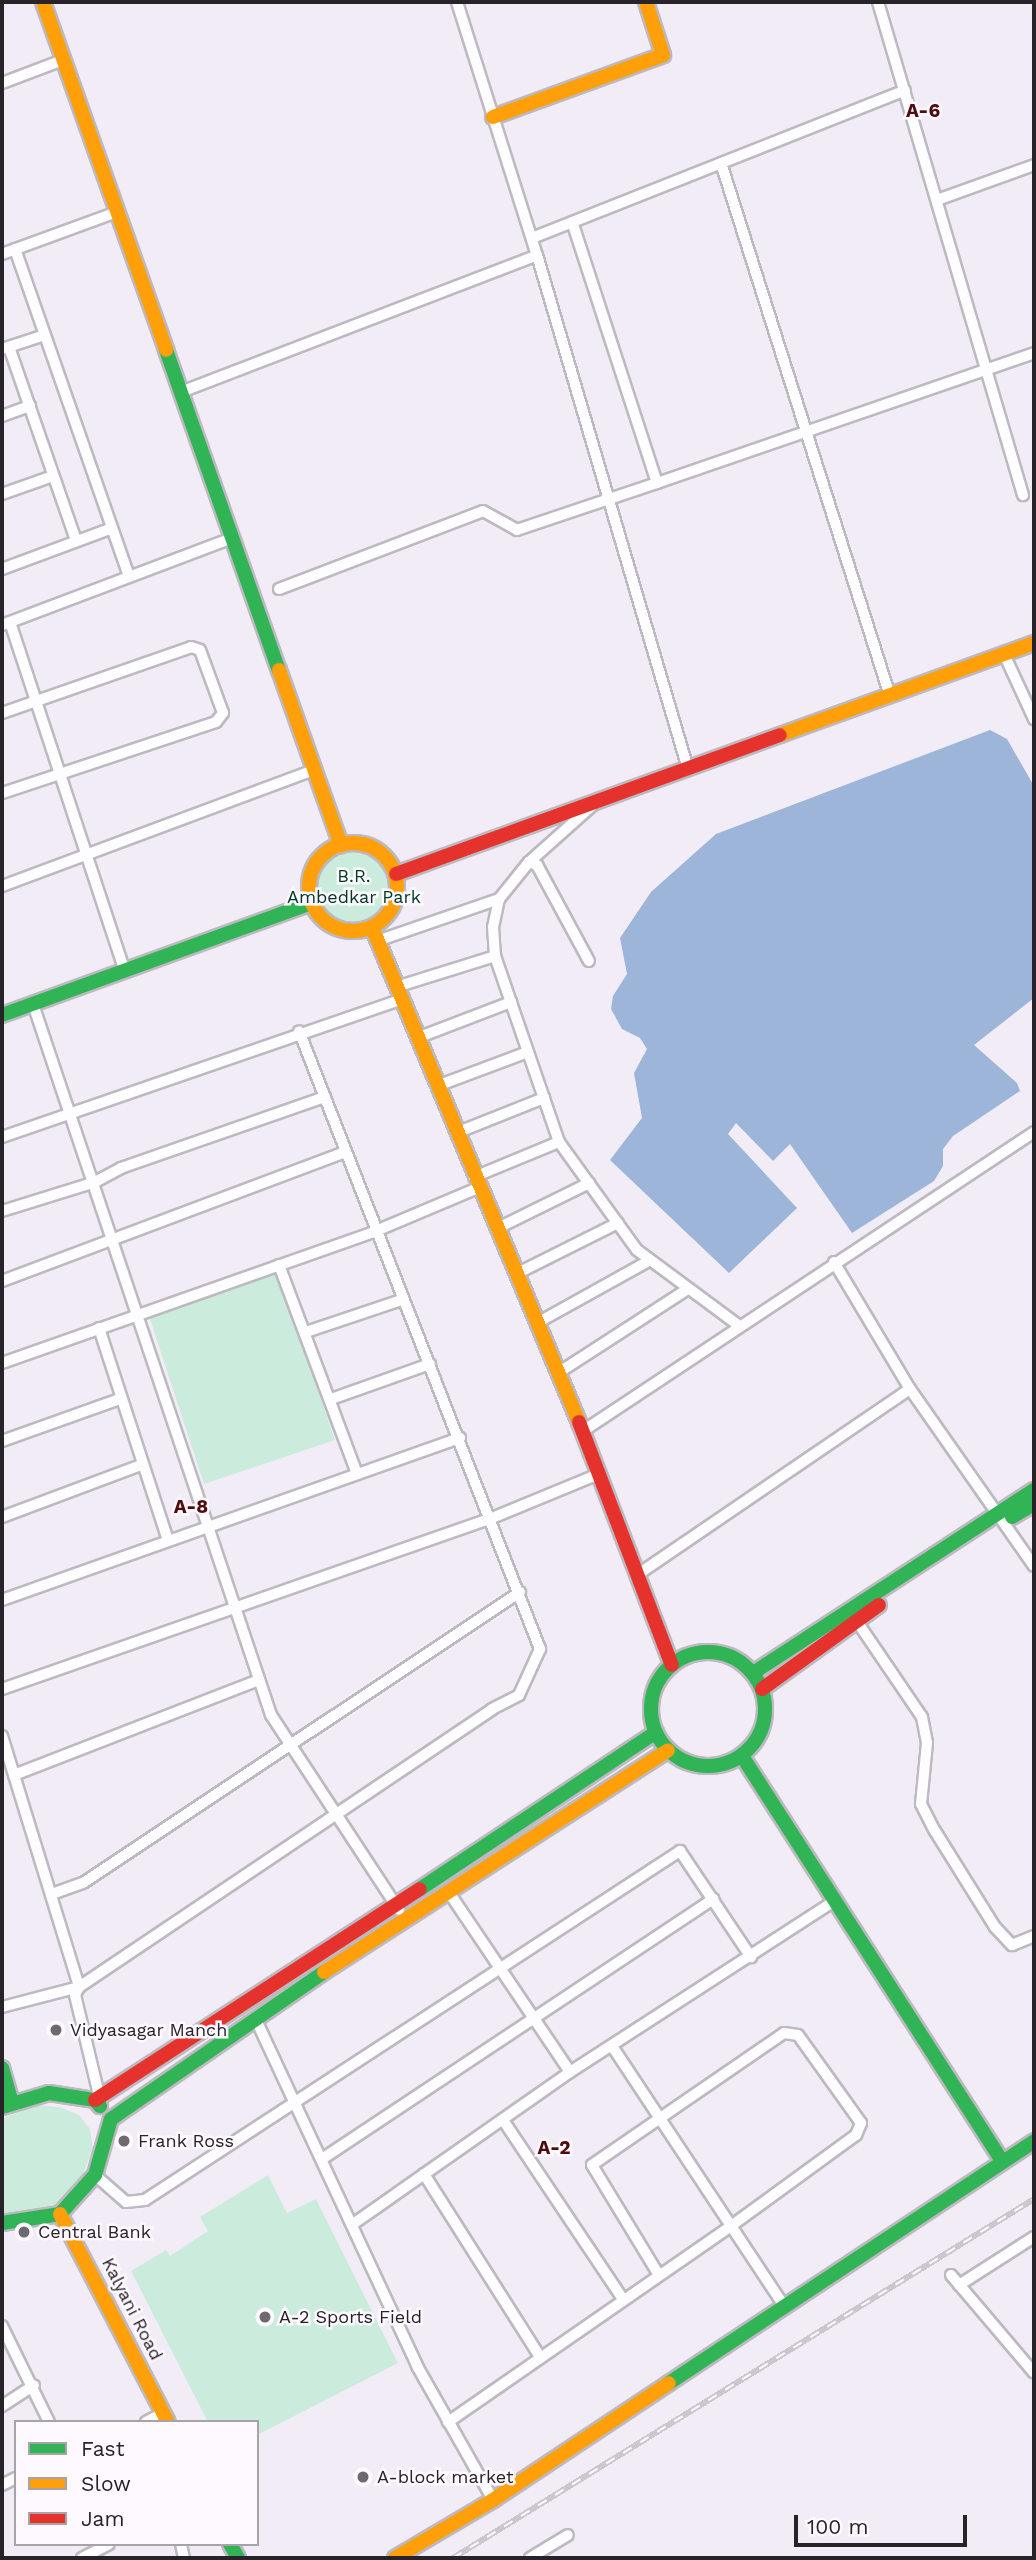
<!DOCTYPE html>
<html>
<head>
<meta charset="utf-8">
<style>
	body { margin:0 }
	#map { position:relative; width:1036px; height:2560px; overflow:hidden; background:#f2ecf6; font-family:"Work Sans",sans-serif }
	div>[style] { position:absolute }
	.green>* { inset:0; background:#cbebdc }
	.round { border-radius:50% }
	.water>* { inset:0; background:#9cb5d8 }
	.roads { filter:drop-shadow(2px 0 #bdb9c0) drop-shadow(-2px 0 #bdb9c0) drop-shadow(0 2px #bdb9c0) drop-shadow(0 -2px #bdb9c0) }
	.street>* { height:10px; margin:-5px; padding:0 5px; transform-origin:5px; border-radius:5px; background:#fdfcfe }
	.fast>* { height:14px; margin:-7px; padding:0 7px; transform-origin:7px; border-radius:7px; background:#30b455 }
	.fast>.ring { margin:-7px; padding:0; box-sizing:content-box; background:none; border:14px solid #30b455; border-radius:50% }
	.slow>* { height:14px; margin:-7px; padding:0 7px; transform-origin:7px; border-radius:7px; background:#ff9f0a }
	.slow>.ring { margin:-7px; padding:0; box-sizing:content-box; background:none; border:14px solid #ff9f0a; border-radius:50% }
	.jam>* { height:14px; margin:-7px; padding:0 7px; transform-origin:7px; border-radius:7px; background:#e5322d }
	.rail>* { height:6px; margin-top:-3px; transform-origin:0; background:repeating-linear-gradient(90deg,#fdf9ff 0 10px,#cac8cc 0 20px); box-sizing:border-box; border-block:2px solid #cac8cc }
	.dots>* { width:19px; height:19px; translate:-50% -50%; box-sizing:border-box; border:4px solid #fdf9ff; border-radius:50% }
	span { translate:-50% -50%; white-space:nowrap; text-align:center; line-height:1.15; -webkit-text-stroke:5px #fdf9ff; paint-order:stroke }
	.park-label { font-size:18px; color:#023721 }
	.poi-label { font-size:18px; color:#272329 }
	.left { translate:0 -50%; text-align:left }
	.street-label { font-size:18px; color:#272329 }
	.neighbourhood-label { font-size:19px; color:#500b0d; font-weight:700 }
	.frame { position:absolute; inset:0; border:4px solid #272329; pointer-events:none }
	.legend { position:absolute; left:14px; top:2420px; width:245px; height:126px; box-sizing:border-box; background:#fdf9ff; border:2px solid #a7a3a9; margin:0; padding:9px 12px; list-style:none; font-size:21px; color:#272329 }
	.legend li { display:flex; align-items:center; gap:14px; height:35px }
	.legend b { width:35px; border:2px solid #a7a3a9 }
	.scale { position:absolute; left:794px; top:2515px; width:173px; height:32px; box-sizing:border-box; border:4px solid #272329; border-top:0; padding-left:9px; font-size:21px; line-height:24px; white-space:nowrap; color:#272329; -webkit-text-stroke:5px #fdf9ff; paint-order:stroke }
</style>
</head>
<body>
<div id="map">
	<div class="green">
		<i class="round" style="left:315px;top:849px;width:76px;height:76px"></i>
		<i style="clip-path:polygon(276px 1270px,335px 1440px,204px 1484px,149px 1316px)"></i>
		<i style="clip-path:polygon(33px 2105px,59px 2107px,79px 2115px,90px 2129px,93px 2149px,78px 2187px,54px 2209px,2px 2220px,2px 2119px)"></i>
		<i style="clip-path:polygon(268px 2175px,287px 2213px,316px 2199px,398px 2363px,257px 2435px,257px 2422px,208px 2422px,131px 2271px,166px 2250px,170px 2256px,208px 2231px,200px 2217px)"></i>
	</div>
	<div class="water">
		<i style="clip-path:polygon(990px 730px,1007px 739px,1034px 786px,1034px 998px,974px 1045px,1017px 1083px,1020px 1091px,953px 1136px,943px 1149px,943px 1166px,934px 1181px,852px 1233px,790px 1144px,773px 1161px,736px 1123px,728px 1134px,797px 1208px,729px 1273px,610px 1160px,642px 1118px,634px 1073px,647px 1049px,640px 1038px,622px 1029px,611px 1009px,613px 996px,627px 974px,620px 938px,651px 892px,716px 834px)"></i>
	</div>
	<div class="roads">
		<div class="street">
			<i style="left:457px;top:2px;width:265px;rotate:72.5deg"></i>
			<i style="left:537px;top:255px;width:536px;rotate:73.63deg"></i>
			<i style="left:878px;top:2px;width:514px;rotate:73.61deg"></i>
			<i style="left:2px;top:83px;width:65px;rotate:-20.7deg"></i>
			<i style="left:721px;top:163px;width:559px;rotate:72.41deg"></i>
			<i style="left:937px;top:200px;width:103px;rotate:-19.8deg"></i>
			<i style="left:532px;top:238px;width:401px;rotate:-21.6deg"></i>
			<i style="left:15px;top:249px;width:347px;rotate:70.8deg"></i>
			<i style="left:2px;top:254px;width:122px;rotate:-20.1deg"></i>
			<i style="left:9px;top:347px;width:205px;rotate:70.9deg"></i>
			<i style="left:2px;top:349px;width:45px;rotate:-18deg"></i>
			<i style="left:181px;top:392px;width:381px;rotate:-21deg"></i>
			<i style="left:2px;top:416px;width:30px;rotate:-20deg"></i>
			<i style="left:657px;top:483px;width:399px;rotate:-19deg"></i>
			<i style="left:2px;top:494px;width:54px;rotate:-19.4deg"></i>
			<i style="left:2px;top:569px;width:117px;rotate:-20.4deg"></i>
			<i style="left:279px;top:589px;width:218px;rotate:-20.9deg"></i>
			<i style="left:483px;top:511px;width:39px;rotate:29deg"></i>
			<i style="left:517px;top:530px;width:148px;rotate:-18.6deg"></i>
			<i style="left:657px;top:483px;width:274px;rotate:-108deg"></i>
			<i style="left:10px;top:622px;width:367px;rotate:71.8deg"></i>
			<i style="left:2px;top:625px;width:246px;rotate:-20.7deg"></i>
			<i style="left:1004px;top:654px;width:72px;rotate:65.2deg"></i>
			<i style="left:2px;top:713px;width:200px;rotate:-19.2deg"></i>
			<i style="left:191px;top:647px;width:9px;rotate:18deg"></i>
			<i style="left:200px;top:650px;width:67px;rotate:69.9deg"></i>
			<i style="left:223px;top:713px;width:11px;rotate:128deg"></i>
			<i style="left:216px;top:722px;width:225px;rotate:161.6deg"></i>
			<i style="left:593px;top:805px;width:86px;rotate:138.3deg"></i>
			<i style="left:529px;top:862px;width:48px;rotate:129deg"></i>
			<i style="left:499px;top:899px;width:29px;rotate:102deg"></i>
			<i style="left:493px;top:927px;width:29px;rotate:86deg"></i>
			<i style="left:495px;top:956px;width:197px;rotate:71deg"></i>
			<i style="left:559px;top:1142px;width:133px;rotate:54.2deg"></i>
			<i style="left:637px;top:1250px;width:126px;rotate:36.6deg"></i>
			<i style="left:529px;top:862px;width:9px;rotate:21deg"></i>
			<i style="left:537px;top:865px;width:109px;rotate:61.6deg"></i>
			<i style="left:2px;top:886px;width:333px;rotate:-20.4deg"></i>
			<i style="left:377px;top:941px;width:129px;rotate:-19deg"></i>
			<i style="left:396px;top:987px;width:104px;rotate:-17.4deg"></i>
			<i style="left:33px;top:1004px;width:750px;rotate:71.49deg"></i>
			<i style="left:271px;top:1715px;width:233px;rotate:56.7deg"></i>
			<i style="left:417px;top:1038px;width:101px;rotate:-21deg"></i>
			<i style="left:437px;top:1086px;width:97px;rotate:-20.5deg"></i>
			<i style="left:456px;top:1133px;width:95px;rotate:-21.7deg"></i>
			<i style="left:2px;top:1137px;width:423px;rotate:-19deg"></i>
			<i style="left:474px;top:1177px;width:92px;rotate:-22.4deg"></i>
			<i style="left:2px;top:1211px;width:97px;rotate:-17.3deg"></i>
			<i style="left:95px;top:1182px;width:30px;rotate:-28deg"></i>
			<i style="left:121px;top:1168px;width:216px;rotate:-19.2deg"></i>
			<i style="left:496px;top:1229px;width:104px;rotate:-26.3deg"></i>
			<i style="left:279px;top:1265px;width:223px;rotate:69.5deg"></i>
			<i style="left:516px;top:1274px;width:114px;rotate:-26.6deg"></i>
			<i style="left:2px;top:1281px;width:366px;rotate:-20.6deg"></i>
			<i style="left:537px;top:1323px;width:129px;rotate:-29.1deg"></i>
			<i style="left:99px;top:1328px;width:223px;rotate:72deg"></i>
			<i style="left:306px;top:1332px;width:103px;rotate:-18.6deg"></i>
			<i style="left:2px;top:1363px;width:397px;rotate:-19.4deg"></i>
			<i style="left:376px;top:1231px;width:111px;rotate:-22.9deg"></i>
			<i style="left:558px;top:1373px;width:155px;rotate:-32.9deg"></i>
			<i style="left:910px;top:1389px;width:216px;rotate:55deg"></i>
			<i style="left:331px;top:1399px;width:105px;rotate:-19.5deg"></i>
			<i style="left:583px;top:1431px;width:541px;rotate:-33.54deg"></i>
			<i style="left:2px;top:1441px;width:125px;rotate:-19.6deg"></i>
			<i style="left:2px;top:1517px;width:148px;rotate:-20.5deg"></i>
			<i style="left:637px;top:1575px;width:330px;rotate:-34.3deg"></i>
			<i style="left:910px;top:1389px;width:148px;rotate:-120.9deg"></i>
			<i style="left:2px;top:1600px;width:486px;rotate:-19.5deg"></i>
			<i style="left:856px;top:1620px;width:117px;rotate:55.8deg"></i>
			<i style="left:922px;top:1717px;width:26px;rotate:79deg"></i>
			<i style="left:927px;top:1743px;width:61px;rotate:95.6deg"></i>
			<i style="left:921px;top:1804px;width:30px;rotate:63deg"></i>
			<i style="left:935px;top:1831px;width:113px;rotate:58deg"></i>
			<i style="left:995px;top:1927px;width:25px;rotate:47deg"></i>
			<i style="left:1012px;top:1945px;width:24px;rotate:-22deg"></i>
			<i style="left:2px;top:1689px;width:519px;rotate:-19.24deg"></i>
			<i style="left:492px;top:1518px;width:116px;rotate:-22.4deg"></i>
			<i style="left:2px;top:1736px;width:263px;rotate:72.9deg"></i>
			<i style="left:79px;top:1987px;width:498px;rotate:-33.9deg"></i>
			<i style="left:492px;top:1709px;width:30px;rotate:-27deg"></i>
			<i style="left:519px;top:1695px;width:51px;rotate:-65.5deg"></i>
			<i style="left:540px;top:1649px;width:663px;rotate:-111.3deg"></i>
			<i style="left:14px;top:1775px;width:263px;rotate:-21.2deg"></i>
			<i style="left:448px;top:1891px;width:218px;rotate:56deg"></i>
			<i style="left:52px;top:1894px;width:33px;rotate:-20deg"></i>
			<i style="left:83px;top:1883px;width:525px;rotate:-33.66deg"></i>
			<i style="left:79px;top:1987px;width:9px;rotate:117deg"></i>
			<i style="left:75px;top:1995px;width:99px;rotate:76.5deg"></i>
			<i style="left:98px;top:2091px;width:9px;rotate:108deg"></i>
			<i style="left:2px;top:2007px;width:80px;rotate:-14.6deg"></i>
			<i style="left:256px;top:2020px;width:382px;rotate:65deg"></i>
			<i style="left:417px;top:2366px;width:154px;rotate:60.4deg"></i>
			<i style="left:612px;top:2046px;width:310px;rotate:56.5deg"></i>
			<i style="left:503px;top:2120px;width:216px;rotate:56.2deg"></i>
			<i style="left:322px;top:2159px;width:470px;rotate:-33.6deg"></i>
			<i style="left:424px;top:2174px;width:217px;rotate:57.6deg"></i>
			<i style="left:95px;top:2175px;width:41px;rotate:41.1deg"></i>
			<i style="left:126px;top:2202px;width:19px;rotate:-6deg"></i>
			<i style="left:145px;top:2200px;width:639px;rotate:-33.12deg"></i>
			<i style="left:680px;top:1851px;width:128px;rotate:56.2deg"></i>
			<i style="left:353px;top:2224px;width:265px;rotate:-35deg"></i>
			<i style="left:570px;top:2072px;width:315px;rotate:-32.9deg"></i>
			<i style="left:951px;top:2275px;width:128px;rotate:49.7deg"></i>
			<i style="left:959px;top:2285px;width:89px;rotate:-32.6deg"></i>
			<i style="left:2px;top:2326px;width:107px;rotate:63.9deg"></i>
			<i style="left:2px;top:2406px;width:38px;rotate:-33deg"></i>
			<i style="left:146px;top:2422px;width:19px;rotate:-28deg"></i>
			<i style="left:448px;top:2422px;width:344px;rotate:-34.7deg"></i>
			<i style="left:731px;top:2226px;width:155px;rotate:-36.1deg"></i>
			<i style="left:856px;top:2135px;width:13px;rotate:-67deg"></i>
			<i style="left:861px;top:2123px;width:108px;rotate:-125.6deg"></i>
			<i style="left:798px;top:2035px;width:14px;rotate:-172deg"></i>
			<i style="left:784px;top:2033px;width:233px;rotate:145.5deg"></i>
			<i style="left:592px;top:2165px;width:129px;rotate:58.7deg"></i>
			<i style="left:2px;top:2485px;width:16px;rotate:-27deg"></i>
			<i style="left:181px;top:2544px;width:14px;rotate:78deg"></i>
			<i style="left:82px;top:2558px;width:30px;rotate:-27deg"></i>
			<i style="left:530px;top:2558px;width:44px;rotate:-31.2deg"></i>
		</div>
		<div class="fast">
			<i style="left:166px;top:350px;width:339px;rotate:70.6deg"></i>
			<i style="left:2px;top:1015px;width:330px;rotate:-19.9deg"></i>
			<i style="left:1012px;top:1517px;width:26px;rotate:-31deg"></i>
			<i class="ring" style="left:651px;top:1652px;width:100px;height:100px"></i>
			<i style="left:753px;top:1673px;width:335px;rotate:-33.1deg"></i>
			<i style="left:742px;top:1756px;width:480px;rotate:57.3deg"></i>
			<i style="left:420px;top:1889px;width:283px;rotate:-33.6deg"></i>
			<i style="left:2px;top:2068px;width:35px;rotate:74deg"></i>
			<i style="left:2px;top:2107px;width:49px;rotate:-16.6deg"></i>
			<i style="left:49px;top:2093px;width:47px;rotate:8.7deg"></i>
			<i style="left:95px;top:2100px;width:8px;rotate:50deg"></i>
			<i style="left:2px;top:2223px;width:59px;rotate:-8.8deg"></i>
			<i style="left:60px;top:2214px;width:52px;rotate:-48.1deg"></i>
			<i style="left:95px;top:2175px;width:58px;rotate:-74.1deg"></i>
			<i style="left:111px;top:2119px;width:259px;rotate:-34.6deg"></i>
			<i style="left:669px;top:2383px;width:438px;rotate:-33.5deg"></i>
			<i style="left:230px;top:2544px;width:16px;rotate:60deg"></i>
		</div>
		<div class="slow">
			<i style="left:43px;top:2px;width:369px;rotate:70.5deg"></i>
			<i style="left:493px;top:117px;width:181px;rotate:-20deg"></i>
			<i style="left:663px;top:55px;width:56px;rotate:-107.8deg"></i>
			<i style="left:279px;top:670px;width:186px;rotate:70.5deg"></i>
			<i style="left:780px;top:735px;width:270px;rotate:-19.9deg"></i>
			<i class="ring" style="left:309px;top:843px;width:74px;height:74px"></i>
			<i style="left:372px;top:927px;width:537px;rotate:67.31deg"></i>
			<i style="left:324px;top:1972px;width:409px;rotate:-32.8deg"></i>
			<i style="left:60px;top:2214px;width:234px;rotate:62.6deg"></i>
			<i style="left:395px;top:2558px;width:114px;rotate:-30.6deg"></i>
			<i style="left:493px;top:2500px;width:211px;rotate:-33.6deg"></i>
		</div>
		<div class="jam">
			<i style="left:396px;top:874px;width:408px;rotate:-19.9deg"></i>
			<i style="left:579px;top:1422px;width:260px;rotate:69.1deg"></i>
			<i style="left:762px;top:1689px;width:144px;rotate:-35.7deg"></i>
			<i style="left:95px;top:2100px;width:387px;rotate:-33deg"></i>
		</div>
	</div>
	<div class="rail">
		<i style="left:453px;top:2558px;width:683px;rotate:-31.71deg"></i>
	</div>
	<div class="dots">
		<i style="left:56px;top:2030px;background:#6e6971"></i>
		<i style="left:124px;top:2141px;background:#6e6971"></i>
		<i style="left:24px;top:2232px;background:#6e6971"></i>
		<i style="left:265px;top:2317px;background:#6e6971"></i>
		<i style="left:363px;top:2477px;background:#6e6971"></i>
	</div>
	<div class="park-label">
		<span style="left:354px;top:887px">B.R.<br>Ambedkar Park</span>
	</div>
	<div class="poi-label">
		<span class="left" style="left:70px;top:2030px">Vidyasagar Manch</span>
		<span class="left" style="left:138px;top:2141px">Frank Ross</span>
		<span class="left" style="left:38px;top:2232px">Central Bank</span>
		<span class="left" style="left:279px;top:2317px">A-2 Sports Field</span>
		<span class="left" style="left:377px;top:2477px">A-block market</span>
	</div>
	<div class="street-label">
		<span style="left:132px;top:2309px;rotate:63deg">Kalyani Road</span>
	</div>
	<div class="neighbourhood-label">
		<span style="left:923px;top:111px">A-6</span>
		<span style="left:191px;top:1507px">A-8</span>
		<span style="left:554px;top:2148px">A-2</span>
	</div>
	<div class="frame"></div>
	<ul class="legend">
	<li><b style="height:9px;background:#30b455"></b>Fast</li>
	<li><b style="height:9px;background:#ff9f0a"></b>Slow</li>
	<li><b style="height:9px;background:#e5322d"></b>Jam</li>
	</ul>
	<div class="scale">100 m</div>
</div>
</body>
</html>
